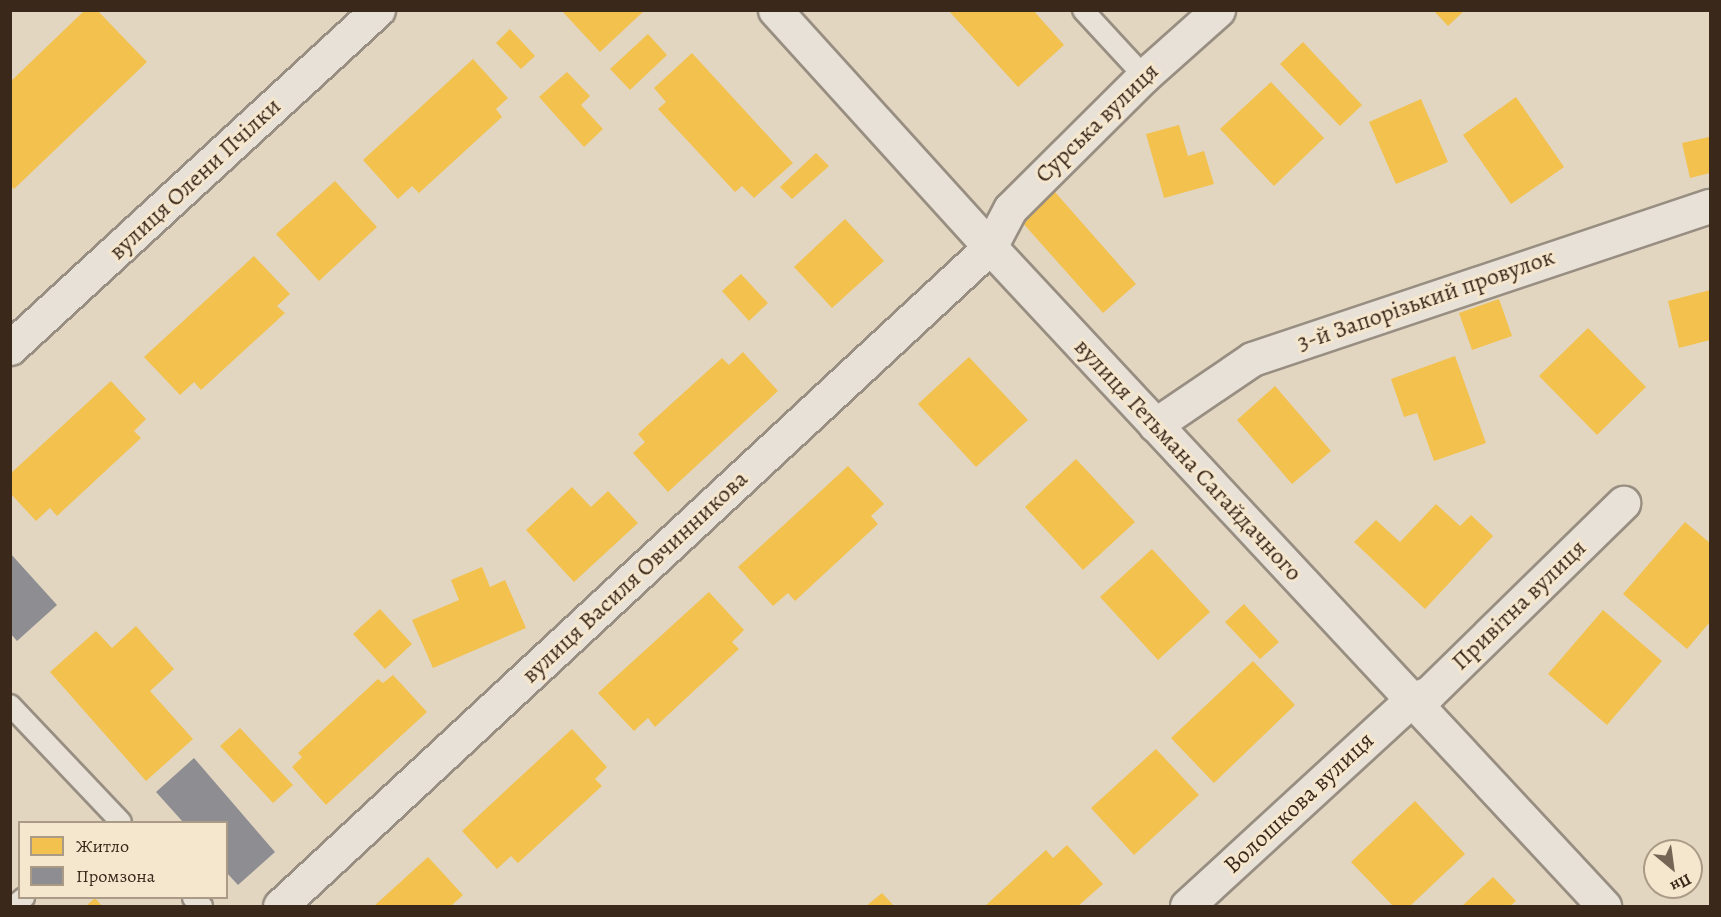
<!DOCTYPE html>
<html>
<head>
<meta charset="utf-8">
<style>
	body { margin:0 }
	#map { position:relative; width:1721px; height:917px; overflow:hidden; background:#e2d6c1; font-family:Alegreya,serif }
	div>[style] { position:absolute }
	.homes>* { inset:0; background:#f2c14e }
	.industry>* { inset:0; background:#8d8d92 }
	.roads { filter:drop-shadow(2px 0 #988e81) drop-shadow(-2px 0 #988e81) drop-shadow(0 2px #988e81) drop-shadow(0 -2px #988e81) }
	.lane>* { height:20px; margin:-10px; padding:0 10px; transform-origin:10px; border-radius:10px; background:#e7e1d7 }
	.street>* { height:33px; margin:-16.5px; padding:0 16.5px; transform-origin:16.5px; border-radius:16.5px; background:#e7e1d7 }
	span { translate:-50% -50%; white-space:nowrap; text-align:center; line-height:1.15; -webkit-text-stroke:6px #f5e6ce; paint-order:stroke }
	.street-label { font-size:24px; color:#3a281a }
	.frame { position:absolute; inset:0; border:12px solid #3a281a; pointer-events:none }
	.legend { position:absolute; left:18px; top:821px; width:210px; height:78px; box-sizing:border-box; background:#f5e6ce; border:2px solid #aa9a86; margin:0; padding:8px 10px; list-style:none; font-size:18px; color:#3a281a }
	.legend li { display:flex; align-items:center; gap:12px; height:30px }
	.legend b { width:30px; border:2px solid #aa9a86 }
	.north { position:absolute; left:1643px; top:839px; width:60px; height:60px; box-sizing:border-box; background:#f5e6ce; border:2px solid #aa9a86; border-radius:50%; rotate:151deg; font-size:16px; font-weight:700; line-height:24px; text-align:center; color:#3a281a }
	.north::after { content:''; display:block; margin:auto; width:21px; height:27px; background:#756554; clip-path:polygon(50% 0,100% 100%,50% 72%,0 100%) }
</style>
</head>
<body>
<div id="map">
	<div class="homes">
		<i style="clip-path:polygon(85px 10px,97px 10px,147px 62px,14px 189px,10px 185px,10px 82px)"></i>
		<i style="clip-path:polygon(561px 10px,645px 10px,600px 52px)"></i>
		<i style="clip-path:polygon(948px 10px,1033px 10px,1064px 45px,1018px 87px)"></i>
		<i style="clip-path:polygon(1433px 10px,1465px 10px,1448px 26px)"></i>
		<i style="clip-path:polygon(510px 29px,535px 56px,521px 69px,496px 43px)"></i>
		<i style="clip-path:polygon(648px 34px,667px 55px,630px 90px,610px 69px)"></i>
		<i style="clip-path:polygon(1303px 42px,1362px 105px,1340px 126px,1280px 64px)"></i>
		<i style="clip-path:polygon(692px 53px,793px 163px,754px 198px,742px 186px,735px 192px,658px 109px,666px 102px,654px 88px)"></i>
		<i style="clip-path:polygon(473px 59px,508px 98px,496px 109px,502px 117px,419px 193px,412px 186px,398px 199px,363px 160px)"></i>
		<i style="clip-path:polygon(567px 72px,590px 96px,581px 105px,603px 129px,584px 147px,539px 97px)"></i>
		<i style="clip-path:polygon(1271px 82px,1324px 138px,1274px 186px,1220px 129px)"></i>
		<i style="clip-path:polygon(1516px 97px,1564px 167px,1511px 204px,1463px 135px)"></i>
		<i style="clip-path:polygon(1421px 99px,1448px 162px,1396px 184px,1369px 122px)"></i>
		<i style="clip-path:polygon(1179px 125px,1188px 156px,1204px 151px,1214px 184px,1164px 198px,1146px 134px)"></i>
		<i style="clip-path:polygon(1709px 137px,1710px 173px,1690px 178px,1682px 143px)"></i>
		<i style="clip-path:polygon(816px 153px,829px 166px,792px 199px,780px 187px)"></i>
		<i style="clip-path:polygon(335px 181px,377px 227px,319px 281px,276px 234px)"></i>
		<i style="clip-path:polygon(1055px 192px,1136px 284px,1103px 313px,1021px 221px)"></i>
		<i style="clip-path:polygon(845px 219px,884px 261px,832px 308px,794px 267px)"></i>
		<i style="clip-path:polygon(254px 256px,290px 294px,277px 306px,285px 313px,201px 390px,194px 382px,180px 395px,144px 357px)"></i>
		<i style="clip-path:polygon(741px 274px,768px 303px,749px 321px,722px 291px)"></i>
		<i style="clip-path:polygon(1710px 290px,1710px 340px,1679px 348px,1668px 301px)"></i>
		<i style="clip-path:polygon(1499px 299px,1512px 336px,1472px 350px,1459px 313px)"></i>
		<i style="clip-path:polygon(1588px 328px,1646px 387px,1597px 435px,1539px 376px)"></i>
		<i style="clip-path:polygon(743px 352px,778px 391px,668px 492px,633px 453px,645px 442px,638px 434px,722px 358px,729px 365px)"></i>
		<i style="clip-path:polygon(1455px 356px,1486px 443px,1434px 461px,1417px 413px,1404px 417px,1391px 379px)"></i>
		<i style="clip-path:polygon(969px 357px,1028px 420px,976px 467px,918px 404px)"></i>
		<i style="clip-path:polygon(111px 381px,146px 419px,134px 431px,141px 438px,57px 516px,50px 508px,36px 521px,10px 493px,10px 474px)"></i>
		<i style="clip-path:polygon(1275px 386px,1331px 451px,1292px 484px,1237px 420px)"></i>
		<i style="clip-path:polygon(1076px 459px,1135px 522px,1083px 570px,1025px 507px)"></i>
		<i style="clip-path:polygon(848px 466px,884px 504px,871px 516px,878px 524px,795px 601px,788px 593px,773px 606px,738px 567px)"></i>
		<i style="clip-path:polygon(572px 487px,591px 507px,608px 491px,638px 523px,574px 582px,526px 530px)"></i>
		<i style="clip-path:polygon(1436px 504px,1460px 526px,1471px 515px,1493px 536px,1425px 609px,1354px 542px,1376px 520px,1400px 542px)"></i>
		<i style="clip-path:polygon(1685px 522px,1710px 543px,1710px 622px,1687px 649px,1623px 594px)"></i>
		<i style="clip-path:polygon(1152px 549px,1210px 612px,1158px 660px,1100px 597px)"></i>
		<i style="clip-path:polygon(482px 567px,490px 587px,505px 580px,526px 628px,433px 668px,412px 620px,459px 600px,451px 580px)"></i>
		<i style="clip-path:polygon(709px 592px,744px 630px,732px 642px,739px 649px,655px 727px,648px 718px,634px 731px,598px 693px)"></i>
		<i style="clip-path:polygon(1244px 604px,1279px 642px,1260px 659px,1225px 622px)"></i>
		<i style="clip-path:polygon(380px 609px,412px 644px,385px 669px,353px 634px)"></i>
		<i style="clip-path:polygon(1603px 610px,1662px 661px,1607px 725px,1548px 674px)"></i>
		<i style="clip-path:polygon(136px 626px,174px 669px,150px 691px,193px 739px,146px 781px,50px 672px,96px 631px,112px 648px)"></i>
		<i style="clip-path:polygon(1253px 661px,1295px 705px,1214px 783px,1171px 738px)"></i>
		<i style="clip-path:polygon(393px 675px,427px 712px,326px 805px,292px 767px,302px 757px,298px 753px,378px 679px,383px 683px)"></i>
		<i style="clip-path:polygon(240px 728px,293px 785px,273px 803px,220px 746px)"></i>
		<i style="clip-path:polygon(572px 729px,607px 767px,595px 779px,602px 786px,518px 863px,511px 856px,497px 869px,462px 831px)"></i>
		<i style="clip-path:polygon(1156px 749px,1199px 795px,1134px 855px,1091px 808px)"></i>
		<i style="clip-path:polygon(1415px 801px,1465px 854px,1410px 906px,1393px 906px,1351px 862px)"></i>
		<i style="clip-path:polygon(1067px 845px,1103px 884px,1078px 906px,985px 906px,1046px 850px,1053px 858px)"></i>
		<i style="clip-path:polygon(428px 857px,463px 895px,451px 906px,374px 906px)"></i>
		<i style="clip-path:polygon(1493px 877px,1516px 901px,1510px 906px,1462px 906px)"></i>
		<i style="clip-path:polygon(882px 893px,894px 906px,866px 906px)"></i>
		<i style="clip-path:polygon(95px 898px,102px 906px,86px 906px)"></i>
	</div>
	<div class="industry">
		<i style="clip-path:polygon(10px 553px,57px 605px,17px 641px,10px 633px)"></i>
		<i style="clip-path:polygon(194px 758px,275px 852px,238px 885px,226px 872px,226px 822px,183px 822px,156px 792px)"></i>
	</div>
	<div class="roads">
		<div class="lane">
			<i style="left:1083px;top:10px;width:90px;rotate:47.3deg"></i>
			<i style="left:10px;top:705px;width:161px;rotate:46.5deg"></i>
			<i style="left:193px;top:898px;width:12px;rotate:42deg"></i>
			<i style="left:14px;top:906px;width:13px;rotate:-39deg"></i>
		</div>
		<div class="street">
			<i style="left:775px;top:10px;width:320px;rotate:47.8deg"></i>
			<i style="left:990px;top:247px;width:901px;rotate:47.02deg"></i>
			<i style="left:10px;top:348px;width:500px;rotate:-42.6deg"></i>
			<i style="left:1155px;top:425px;width:117px;rotate:-34.2deg"></i>
			<i style="left:1252px;top:359px;width:483px;rotate:-18.5deg"></i>
			<i style="left:280px;top:906px;width:969px;rotate:-42.87deg"></i>
			<i style="left:990px;top:247px;width:43px;rotate:-62.2deg"></i>
			<i style="left:1010px;top:209px;width:189px;rotate:-44.8deg"></i>
			<i style="left:1144px;top:76px;width:99px;rotate:-41.7deg"></i>
			<i style="left:1187px;top:906px;width:304px;rotate:-42.6deg"></i>
			<i style="left:1411px;top:700px;width:19px;rotate:-21deg"></i>
			<i style="left:1429px;top:693px;width:272px;rotate:-44.4deg"></i>
		</div>
	</div>
	<div class="street-label">
		<span style="left:1097px;top:123px;rotate:-44deg">Сурська вулиця</span>
		<span style="left:195px;top:179px;rotate:-43deg">вулиця Олени Пчілки</span>
		<span style="left:1426px;top:300px;rotate:-19deg">3-й Запорізький провулок</span>
		<span style="left:1188px;top:460px;rotate:47deg">вулиця Гетьмана Сагайдачного</span>
		<span style="left:635px;top:577px;rotate:-43deg">вулиця Василя Овчинникова</span>
		<span style="left:1519px;top:605px;rotate:-44deg">Привітна вулиця</span>
		<span style="left:1299px;top:803px;rotate:-43deg">Волошкова вулиця</span>
	</div>
	<div class="frame"></div>
	<ul class="legend">
	<li><b style="height:16px;background:#f2c14e"></b>Житло</li>
	<li><b style="height:16px;background:#8d8d92"></b>Промзона</li>
	</ul>
	<div class="north">Пн</div>
</div>
</body>
</html>
